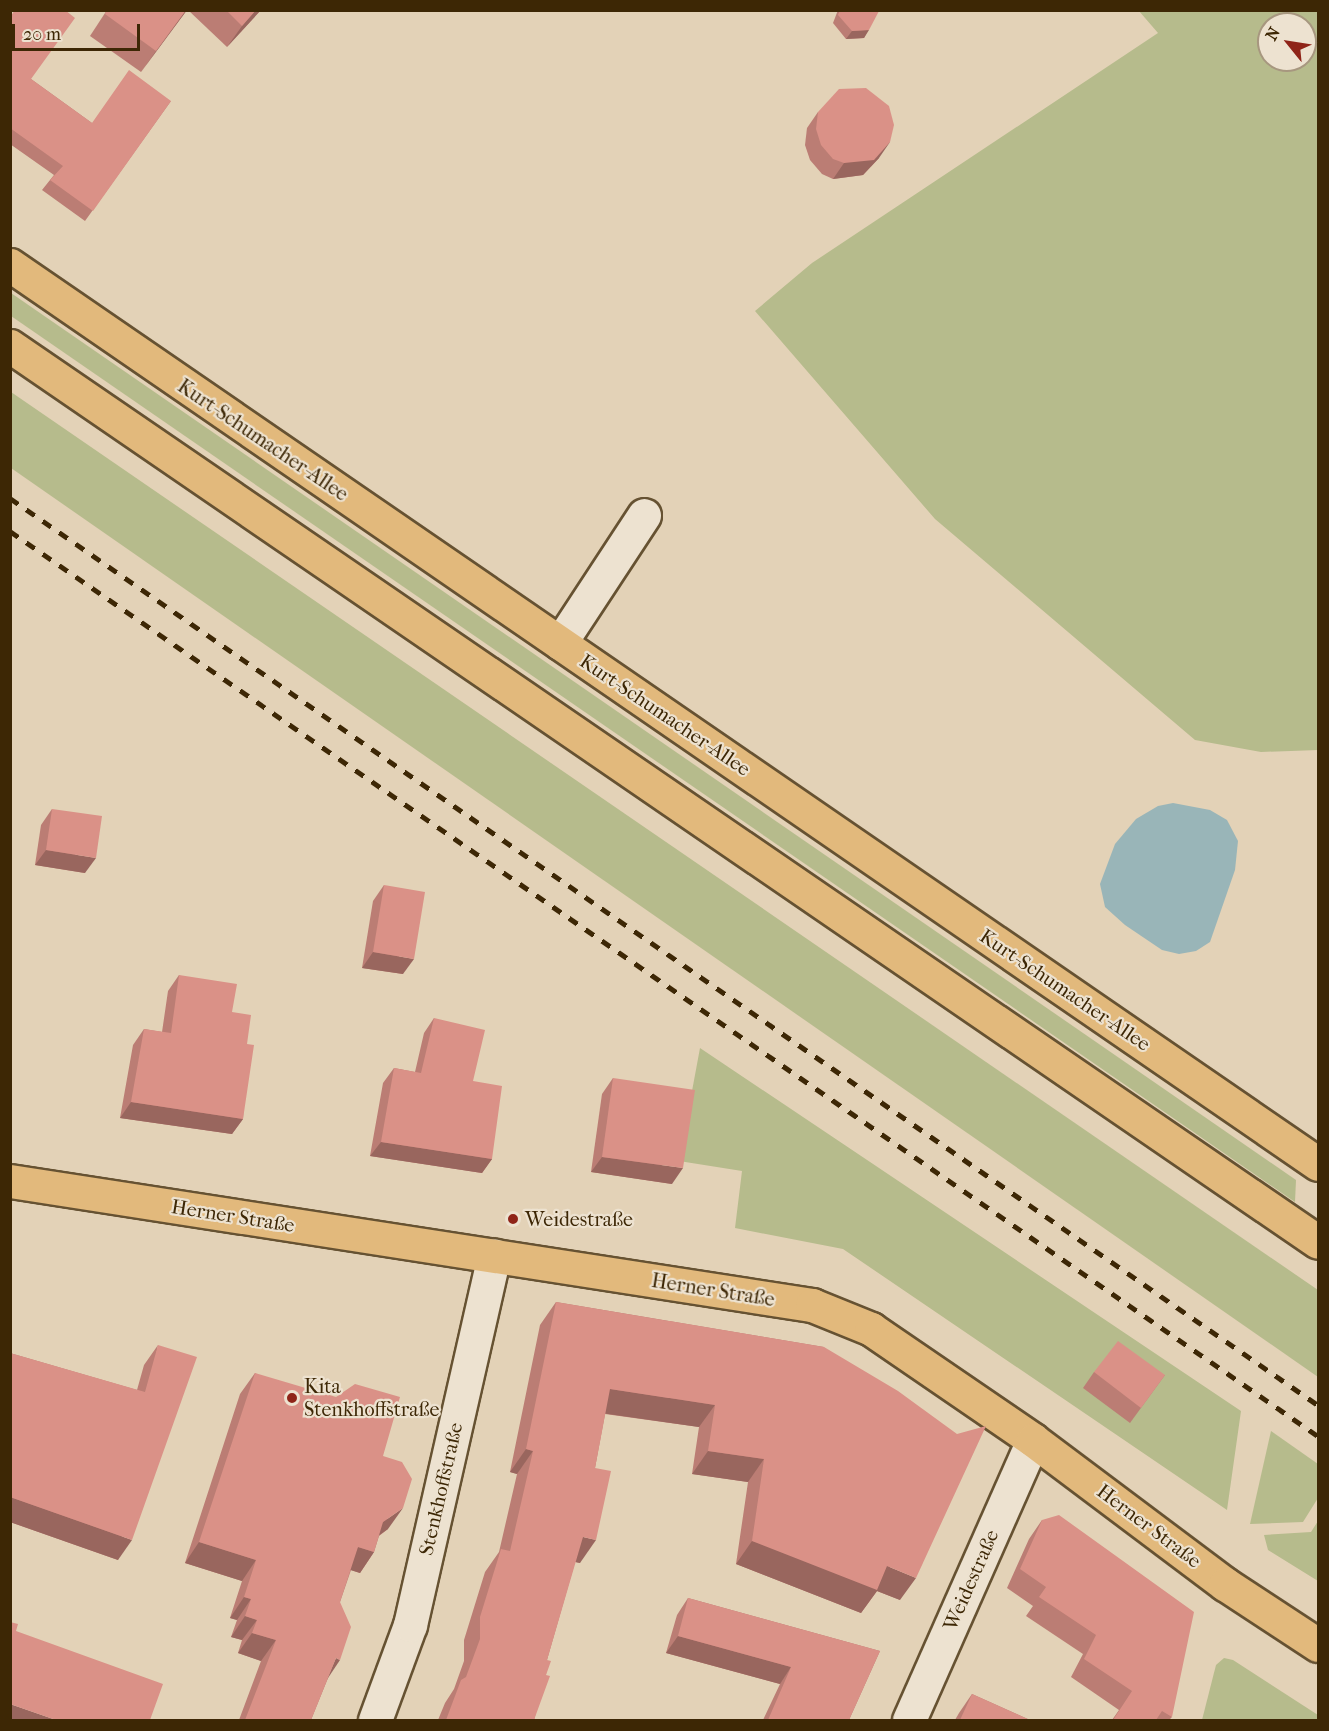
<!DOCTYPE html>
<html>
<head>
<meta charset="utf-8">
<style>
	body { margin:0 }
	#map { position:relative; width:1329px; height:1731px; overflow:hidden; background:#e3d2b7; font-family:"IM FELL French Canon",serif }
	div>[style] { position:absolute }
	.green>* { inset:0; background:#b6bb8c }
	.water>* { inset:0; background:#99b5b8 }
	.roads { filter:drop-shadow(2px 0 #665232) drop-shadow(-2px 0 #665232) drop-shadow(0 2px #665232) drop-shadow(0 -2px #665232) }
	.minor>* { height:33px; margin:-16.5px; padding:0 16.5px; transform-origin:16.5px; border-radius:16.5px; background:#ede2d0 }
	.major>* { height:33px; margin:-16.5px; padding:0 16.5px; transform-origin:16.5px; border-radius:16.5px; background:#e2b97c }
	.rail>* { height:4.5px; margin-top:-2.25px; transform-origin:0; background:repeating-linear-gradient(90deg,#3d2705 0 10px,transparent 0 20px) }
	.wall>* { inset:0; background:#bb7d74 }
	.shaded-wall>* { inset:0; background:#99665e }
	.building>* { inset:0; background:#da9187 }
	.dots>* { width:16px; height:16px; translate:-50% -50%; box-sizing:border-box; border:3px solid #ede2d0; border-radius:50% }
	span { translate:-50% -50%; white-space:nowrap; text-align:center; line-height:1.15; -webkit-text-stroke:4.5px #ede2d0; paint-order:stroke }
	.street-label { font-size:20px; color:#3d2705 }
	.poi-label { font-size:20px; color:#3d2705 }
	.left { translate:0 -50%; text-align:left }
	.frame { position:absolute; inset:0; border:12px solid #3d2705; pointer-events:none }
	.north { position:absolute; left:1257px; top:12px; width:60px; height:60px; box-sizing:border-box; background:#ede2d0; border:2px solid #a7977f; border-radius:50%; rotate:300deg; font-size:16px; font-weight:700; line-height:24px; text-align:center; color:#3d2705 }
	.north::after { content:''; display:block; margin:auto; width:21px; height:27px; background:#8f2418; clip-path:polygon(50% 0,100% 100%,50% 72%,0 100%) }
	.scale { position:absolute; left:12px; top:24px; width:128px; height:27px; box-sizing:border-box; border:3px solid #3d2705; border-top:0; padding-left:8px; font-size:18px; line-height:21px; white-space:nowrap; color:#3d2705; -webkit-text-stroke:4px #ede2d0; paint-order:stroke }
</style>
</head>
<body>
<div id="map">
	<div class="green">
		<i style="clip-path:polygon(evenodd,1139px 11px,1318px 11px,1318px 750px,1261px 752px,1195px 740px,935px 519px,755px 311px,812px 263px,1158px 33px,1139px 11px,1269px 24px,1305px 24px,1305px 60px,1269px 60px,1269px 24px)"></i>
		<i style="clip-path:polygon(11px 293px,1296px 1180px,1295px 1202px,11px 316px)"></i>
		<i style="clip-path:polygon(11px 392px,1318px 1290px,1318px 1377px,11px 468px)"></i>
		<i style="clip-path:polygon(700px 1048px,1241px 1411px,1227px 1510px,843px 1249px,735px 1228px,742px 1171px,679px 1161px)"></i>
		<i style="clip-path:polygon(1271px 1431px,1318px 1464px,1318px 1498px,1303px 1522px,1250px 1524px)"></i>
		<i style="clip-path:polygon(1318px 1521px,1318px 1581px,1268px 1550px,1264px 1535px,1311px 1532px)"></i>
		<i style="clip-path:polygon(1224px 1658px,1233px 1660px,1318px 1715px,1318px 1720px,1202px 1720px,1216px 1665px)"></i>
	</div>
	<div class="water">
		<i style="clip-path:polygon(1173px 803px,1210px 810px,1227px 820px,1238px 841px,1235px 870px,1210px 942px,1196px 951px,1179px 954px,1162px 950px,1125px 925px,1105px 907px,1100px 884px,1115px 844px,1136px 819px,1158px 806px)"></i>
	</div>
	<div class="roads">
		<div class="minor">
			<i style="left:560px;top:643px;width:153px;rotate:-56.7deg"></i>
			<i style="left:375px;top:1720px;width:101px;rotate:-69.8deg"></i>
			<i style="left:410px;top:1625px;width:379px;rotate:-77.2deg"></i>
			<i style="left:909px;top:1720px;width:306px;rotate:-66.1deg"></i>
		</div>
		<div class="major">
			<i style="left:10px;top:265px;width:1587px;rotate:34.5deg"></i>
			<i style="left:10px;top:346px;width:1585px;rotate:34.41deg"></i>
			<i style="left:10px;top:1181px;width:812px;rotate:8.79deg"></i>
			<i style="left:812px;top:1305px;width:64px;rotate:22.1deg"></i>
			<i style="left:871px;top:1329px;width:196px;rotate:34.4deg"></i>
			<i style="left:1033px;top:1440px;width:240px;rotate:36.9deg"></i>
			<i style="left:1225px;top:1584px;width:111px;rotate:33.3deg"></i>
		</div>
	</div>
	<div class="rail">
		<i style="left:10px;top:498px;width:1592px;rotate:34.74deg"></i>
		<i style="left:10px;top:531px;width:1591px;rotate:34.68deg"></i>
	</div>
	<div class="wall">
		<i style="clip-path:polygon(107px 10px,187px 10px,141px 72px,90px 36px)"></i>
		<i style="clip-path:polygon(188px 10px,261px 10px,227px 47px)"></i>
		<i style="clip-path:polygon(838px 10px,878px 10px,864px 38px,846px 39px,833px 23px)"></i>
		<i style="clip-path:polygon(10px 17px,31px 79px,92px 123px,171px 101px,85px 221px,42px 190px,54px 175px,10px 144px)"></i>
		<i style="clip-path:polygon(818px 112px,879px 158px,863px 175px,833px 179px,822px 174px,810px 160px,805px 145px,807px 128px)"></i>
		<i style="clip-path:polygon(52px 809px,85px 873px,35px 865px,41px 825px)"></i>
		<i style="clip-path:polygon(384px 885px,403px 974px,362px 968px,373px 901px)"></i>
		<i style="clip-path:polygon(179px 975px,232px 1012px,247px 1044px,243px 1119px,232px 1134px,120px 1118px,133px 1045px,144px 1029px,162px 1032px,168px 991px)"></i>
		<i style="clip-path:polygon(434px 1018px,473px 1081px,492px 1159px,482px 1173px,370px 1156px,383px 1083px,394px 1068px,415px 1072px,424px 1033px)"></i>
		<i style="clip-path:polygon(613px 1078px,672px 1184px,591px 1172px,602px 1094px)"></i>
		<i style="clip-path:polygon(556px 1302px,824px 1347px,900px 1600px,877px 1591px,861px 1613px,736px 1564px,748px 1482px,692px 1474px,699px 1427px,605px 1414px,595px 1468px,580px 1563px,575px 1562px,547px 1660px,546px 1675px,534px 1720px,438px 1720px,445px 1703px,454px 1689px,464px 1661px,464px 1640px,485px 1572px,499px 1552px,517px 1474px,510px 1472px,540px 1325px)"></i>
		<i style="clip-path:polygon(158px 1345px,118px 1560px,10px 1522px,10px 1353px,137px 1390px,144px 1365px)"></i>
		<i style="clip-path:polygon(1094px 1372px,1165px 1375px,1130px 1423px,1083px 1388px)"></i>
		<i style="clip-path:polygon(255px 1373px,383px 1456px,388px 1529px,379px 1536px,374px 1552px,360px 1573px,351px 1570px,340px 1602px,328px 1678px,311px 1720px,239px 1720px,261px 1661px,238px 1653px,242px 1640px,231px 1637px,237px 1620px,230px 1618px,242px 1581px,185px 1563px,240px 1394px)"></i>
		<i style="clip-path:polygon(1042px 1520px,1172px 1717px,1169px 1720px,1112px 1720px,1119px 1710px,1071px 1677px,1083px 1654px,1026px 1616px,1033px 1606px,1007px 1588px,1029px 1539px)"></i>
		<i style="clip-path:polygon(688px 1598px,880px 1651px,849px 1720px,763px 1720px,780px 1684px,666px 1653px,677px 1615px)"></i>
		<i style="clip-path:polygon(972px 1694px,1030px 1720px,955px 1720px,959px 1713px)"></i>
	</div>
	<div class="shaded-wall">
		<i style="clip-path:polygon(186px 10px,187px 10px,141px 72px,156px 51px)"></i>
		<i style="clip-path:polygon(256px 10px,261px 10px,227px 47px,242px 26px)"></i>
		<i style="clip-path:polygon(869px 30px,864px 38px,846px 39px,852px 31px)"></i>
		<i style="clip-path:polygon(890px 142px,879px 158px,863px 175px,833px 179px,844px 163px)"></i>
		<i style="clip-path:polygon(46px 850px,96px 858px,85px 873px,35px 865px)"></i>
		<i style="clip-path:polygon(373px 952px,414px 959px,403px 974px,362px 968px)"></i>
		<i style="clip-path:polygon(131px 1102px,243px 1119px,232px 1134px,120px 1118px)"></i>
		<i style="clip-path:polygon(381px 1142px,492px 1159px,482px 1173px,370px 1156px)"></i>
		<i style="clip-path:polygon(602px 1157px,683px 1168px,672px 1184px,591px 1172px)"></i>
		<i style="clip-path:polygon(610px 1389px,715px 1405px,699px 1427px,594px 1412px)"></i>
		<i style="clip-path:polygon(526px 1449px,533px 1451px,517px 1474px,510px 1472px)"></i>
		<i style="clip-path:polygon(708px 1451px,764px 1459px,748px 1482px,692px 1474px)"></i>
		<i style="clip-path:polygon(10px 1497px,132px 1540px,118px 1560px,10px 1522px)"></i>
		<i style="clip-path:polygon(403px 1508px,388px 1529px,368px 1543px,383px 1522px)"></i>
		<i style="clip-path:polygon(583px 1537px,596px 1540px,580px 1563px,567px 1560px)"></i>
		<i style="clip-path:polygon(752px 1541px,887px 1566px,916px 1578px,900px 1600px,877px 1591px,861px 1613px,736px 1564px)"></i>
		<i style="clip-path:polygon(199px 1542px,256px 1560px,242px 1581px,185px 1563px)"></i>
		<i style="clip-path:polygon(358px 1547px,374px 1552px,360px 1573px,344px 1568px)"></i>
		<i style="clip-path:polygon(244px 1597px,251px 1599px,237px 1620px,230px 1618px)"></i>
		<i style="clip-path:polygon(245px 1616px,257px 1620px,242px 1640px,231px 1637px)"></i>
		<i style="clip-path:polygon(252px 1633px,276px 1640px,261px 1661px,238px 1653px)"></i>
		<i style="clip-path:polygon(678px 1636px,791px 1667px,780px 1684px,666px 1653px)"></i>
		<i style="clip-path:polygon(336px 1658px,340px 1660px,326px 1681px)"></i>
		<i style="clip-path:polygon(10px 1704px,56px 1720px,10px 1720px)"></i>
	</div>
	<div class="building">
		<i style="clip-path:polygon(15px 10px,65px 10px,75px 18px,31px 79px,92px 123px,129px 70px,171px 101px,93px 211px,50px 180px,63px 166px,10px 128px,10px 17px)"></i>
		<i style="clip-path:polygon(107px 10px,186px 10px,156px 51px,105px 14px)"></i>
		<i style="clip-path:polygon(226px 10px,256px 10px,242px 26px)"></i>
		<i style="clip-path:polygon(840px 10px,878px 10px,879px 11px,869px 30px,852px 31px,838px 15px)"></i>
		<i style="clip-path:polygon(866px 88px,889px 106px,894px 125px,890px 142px,874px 160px,844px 163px,833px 159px,821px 145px,816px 129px,818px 112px,839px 89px)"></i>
		<i style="clip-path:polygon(52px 809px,102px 816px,96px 858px,46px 850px)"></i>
		<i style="clip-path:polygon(384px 885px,425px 892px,414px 959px,373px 952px)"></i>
		<i style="clip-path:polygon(179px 975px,237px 984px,232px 1012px,251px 1015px,247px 1044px,254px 1045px,243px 1119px,131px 1102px,144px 1029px,171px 1033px)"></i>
		<i style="clip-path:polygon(434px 1018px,485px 1030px,473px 1081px,502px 1086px,492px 1159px,381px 1142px,394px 1068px,421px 1073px)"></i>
		<i style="clip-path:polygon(613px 1078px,695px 1090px,683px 1168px,602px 1157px)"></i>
		<i style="clip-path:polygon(556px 1302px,824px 1347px,898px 1391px,957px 1434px,986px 1426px,916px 1578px,887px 1566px,877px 1590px,752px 1541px,764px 1459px,708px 1451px,715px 1405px,610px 1389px,595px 1468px,611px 1471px,596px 1540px,583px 1537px,547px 1660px,551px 1661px,546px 1675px,550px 1676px,534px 1720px,446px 1720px,461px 1680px,466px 1677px,480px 1639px,480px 1617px,501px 1549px,510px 1551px,533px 1451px,526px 1449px)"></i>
		<i style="clip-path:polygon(1118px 1341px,1165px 1375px,1141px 1408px,1094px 1372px)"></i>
		<i style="clip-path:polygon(158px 1345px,197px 1357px,132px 1540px,10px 1497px,10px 1353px,145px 1392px)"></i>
		<i style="clip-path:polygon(255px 1373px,336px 1397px,355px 1384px,400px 1397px,383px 1456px,402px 1462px,412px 1479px,403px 1508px,383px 1522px,374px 1552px,358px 1547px,340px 1602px,351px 1627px,340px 1660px,336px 1658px,311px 1720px,245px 1720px,276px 1640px,252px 1633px,257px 1620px,245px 1616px,251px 1599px,244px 1597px,256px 1560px,199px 1542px)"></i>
		<i style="clip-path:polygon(1059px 1515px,1194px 1612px,1172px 1717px,1162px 1711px,1156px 1720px,1113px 1720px,1132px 1691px,1084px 1659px,1096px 1635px,1039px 1597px,1046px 1587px,1020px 1569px,1042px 1520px)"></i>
		<i style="clip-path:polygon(688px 1598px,880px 1651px,849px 1720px,768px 1720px,791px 1667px,678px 1636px)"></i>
		<i style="clip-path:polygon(10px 1622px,18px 1624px,16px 1631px,163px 1684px,150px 1720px,56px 1720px,10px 1704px)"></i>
		<i style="clip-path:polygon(972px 1694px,1030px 1720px,960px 1720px)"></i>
	</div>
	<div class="dots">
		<i style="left:513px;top:1219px;background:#8f2418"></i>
		<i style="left:292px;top:1398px;background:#8f2418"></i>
	</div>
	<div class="street-label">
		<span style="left:263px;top:440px;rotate:34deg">Kurt-Schumacher-Allee</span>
		<span style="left:665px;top:715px;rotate:34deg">Kurt-Schumacher-Allee</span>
		<span style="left:1065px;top:990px;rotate:34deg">Kurt-Schumacher-Allee</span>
		<span style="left:233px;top:1216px;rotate:9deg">Herner Straße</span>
		<span style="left:713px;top:1290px;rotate:9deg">Herner Straße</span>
		<span style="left:441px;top:1489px;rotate:-77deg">Stenkhoffstraße</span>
		<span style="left:1149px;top:1526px;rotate:37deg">Herner Straße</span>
		<span style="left:971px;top:1580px;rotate:-66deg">Weidestraße</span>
	</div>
	<div class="poi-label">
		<span class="left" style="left:525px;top:1219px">Weidestraße</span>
		<span class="left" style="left:304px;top:1398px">Kita<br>Stenkhoffstraße</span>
	</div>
	<div class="frame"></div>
	<div class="north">N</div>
	<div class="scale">20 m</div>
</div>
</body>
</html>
